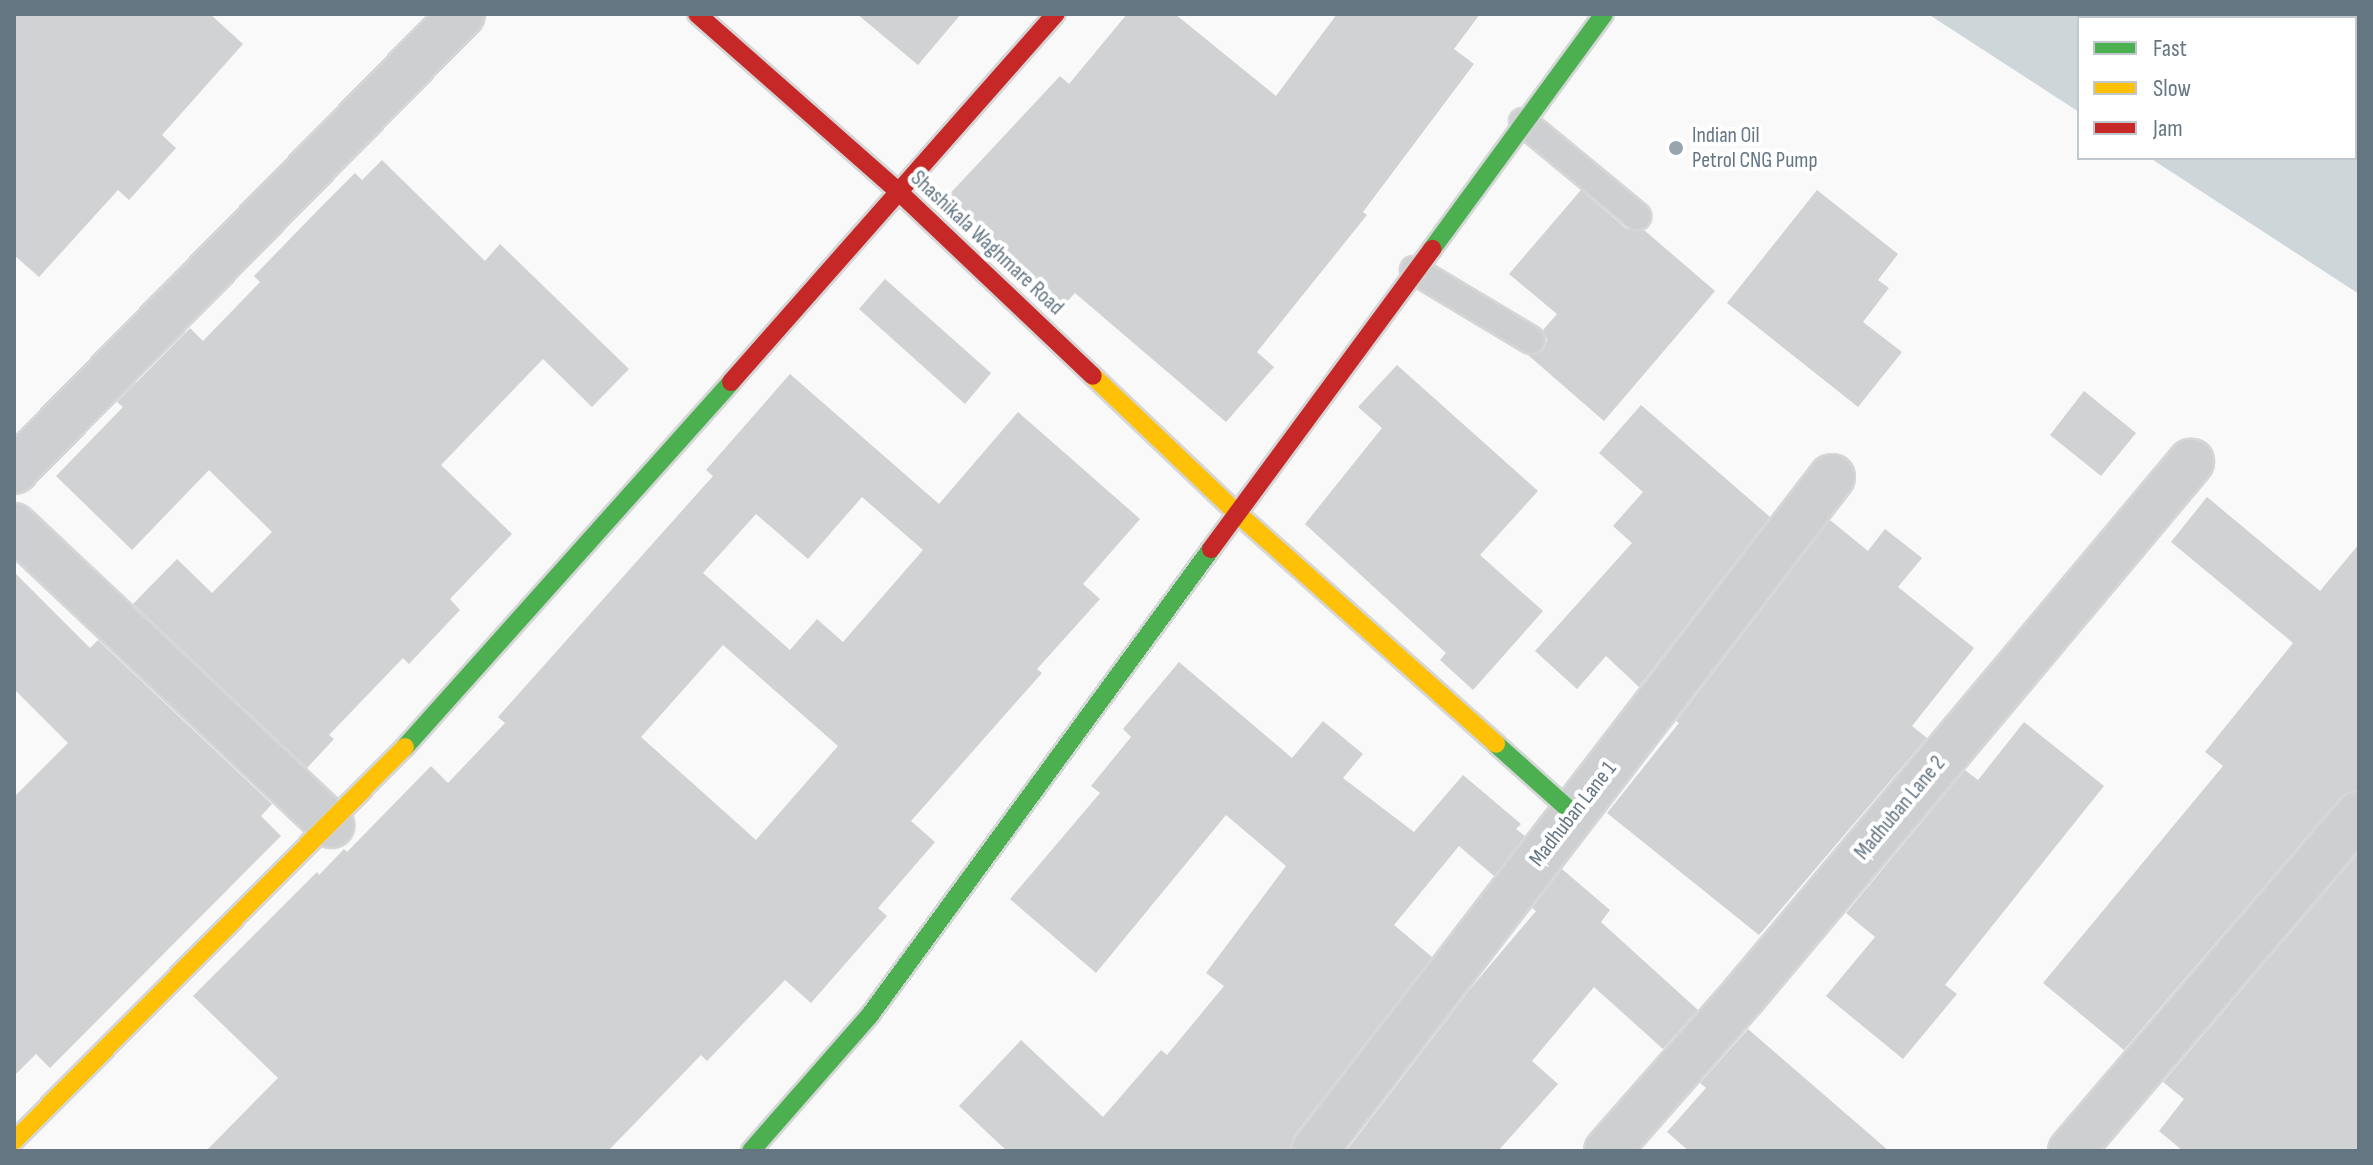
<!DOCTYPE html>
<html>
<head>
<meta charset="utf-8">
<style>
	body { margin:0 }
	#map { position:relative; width:2373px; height:1165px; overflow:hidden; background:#f9f9f9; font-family:"Sofia Sans Condensed",sans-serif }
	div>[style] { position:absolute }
	.water>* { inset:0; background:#ced6d9 }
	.building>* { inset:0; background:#d0d2d3 }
	.roads { filter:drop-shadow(2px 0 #d5d6d7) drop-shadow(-2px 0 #d5d6d7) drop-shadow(0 2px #d5d6d7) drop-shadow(0 -2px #d5d6d7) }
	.lane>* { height:26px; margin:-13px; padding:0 13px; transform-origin:13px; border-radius:13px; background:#cecfd0 }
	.street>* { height:44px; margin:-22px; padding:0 22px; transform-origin:22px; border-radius:22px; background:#cecfd0 }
	.fast>* { height:18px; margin:-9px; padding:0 9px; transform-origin:9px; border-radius:9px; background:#4caf50 }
	.slow>* { height:18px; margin:-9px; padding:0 9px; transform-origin:9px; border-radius:9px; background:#ffc107 }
	.jam>* { height:18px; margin:-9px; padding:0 9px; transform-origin:9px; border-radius:9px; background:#c62828 }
	.dots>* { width:22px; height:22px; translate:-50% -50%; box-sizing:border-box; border:4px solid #fff; border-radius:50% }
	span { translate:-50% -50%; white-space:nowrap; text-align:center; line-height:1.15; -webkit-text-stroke:8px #fff; paint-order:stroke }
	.poi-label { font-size:22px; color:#657683 }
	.left { translate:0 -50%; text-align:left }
	.street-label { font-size:22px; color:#657683 }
	.frame { position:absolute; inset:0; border:16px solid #657683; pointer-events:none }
	.legend { position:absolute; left:2077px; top:16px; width:280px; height:144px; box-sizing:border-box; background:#fff; border:2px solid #c1c8cd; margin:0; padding:10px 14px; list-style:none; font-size:24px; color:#657683 }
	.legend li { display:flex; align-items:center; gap:16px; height:40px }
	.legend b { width:40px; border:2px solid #c1c8cd }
</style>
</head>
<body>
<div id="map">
	<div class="water">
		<i style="clip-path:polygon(1928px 14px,2359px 14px,2359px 294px,2150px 158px,2355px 158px,2355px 18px,2079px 18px,2079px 112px)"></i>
	</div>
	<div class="building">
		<i style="clip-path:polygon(14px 14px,210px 14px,243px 44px,162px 135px,176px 148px,129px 200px,118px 190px,39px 277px,14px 255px)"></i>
		<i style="clip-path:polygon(857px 14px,961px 14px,918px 65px)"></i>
		<i style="clip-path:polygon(1127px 14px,1175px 14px,1276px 96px,1337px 14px,1480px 14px,1454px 49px,1474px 64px,1363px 212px,1367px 215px,1257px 352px,1274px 367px,1226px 422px,1075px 293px,1059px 310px,944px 200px,1060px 76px,1069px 84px)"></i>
		<i style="clip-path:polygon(382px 160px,485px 261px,500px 244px,629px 369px,592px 407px,543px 359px,441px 465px,512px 534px,450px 599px,460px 610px,409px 664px,403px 658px,329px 735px,334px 739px,307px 768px,133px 604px,177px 559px,212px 593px,272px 532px,209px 470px,132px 550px,56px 476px,123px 407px,117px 402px,190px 328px,203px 341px,260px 282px,254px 276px,319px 209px,355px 173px,362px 180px)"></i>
		<i style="clip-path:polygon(1581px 190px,1627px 229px,1644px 230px,1715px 291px,1604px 421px,1528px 355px,1544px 349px,1547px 339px,1543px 330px,1557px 314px,1509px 274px)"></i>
		<i style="clip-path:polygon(1817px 190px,1898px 254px,1878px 280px,1889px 288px,1863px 322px,1902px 352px,1858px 407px,1727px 303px)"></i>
		<i style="clip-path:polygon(885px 279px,991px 373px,965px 404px,859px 309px)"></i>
		<i style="clip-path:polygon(1397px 365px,1538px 491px,1480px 555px,1543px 611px,1473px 690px,1440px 660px,1446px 653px,1305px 524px,1382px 428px,1358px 407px)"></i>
		<i style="clip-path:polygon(evenodd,790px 374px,939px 504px,1018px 412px,1140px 519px,1083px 584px,1100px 599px,1037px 669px,1042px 673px,911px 821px,935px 842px,878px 908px,887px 916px,811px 1003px,785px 980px,707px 1061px,701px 1055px,608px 1151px,206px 1151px,278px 1078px,193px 996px,317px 872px,319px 875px,344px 849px,347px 852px,431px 766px,448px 783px,505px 723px,498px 717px,713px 476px,706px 470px,790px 374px,862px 497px,923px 550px,843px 642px,817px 619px,790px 650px,703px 573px,756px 514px,808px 559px,862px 497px,790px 374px,723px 645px,838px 746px,756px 840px,641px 737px,723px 645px)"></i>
		<i style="clip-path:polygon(2084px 391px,2136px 433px,2101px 476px,2050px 435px)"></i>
		<i style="clip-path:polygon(1641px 405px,1770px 517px,1639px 687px,1606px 656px,1577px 689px,1535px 651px,1632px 543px,1613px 526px,1643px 492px,1599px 453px)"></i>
		<i style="clip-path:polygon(2207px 497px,2320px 591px,2359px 544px,2359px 790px,2340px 798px,2124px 1050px,2043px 983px,2223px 766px,2205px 752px,2293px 643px,2171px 542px)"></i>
		<i style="clip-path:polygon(1830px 520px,1868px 551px,1885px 529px,1922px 558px,1898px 587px,1974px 648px,1912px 726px,1927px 738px,1759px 935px,1607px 813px,1679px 723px,1676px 721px)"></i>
		<i style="clip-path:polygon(14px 572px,90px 648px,98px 640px,272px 804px,261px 816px,281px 836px,50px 1068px,36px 1054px,14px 1076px,14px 797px,68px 743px,14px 689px)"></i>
		<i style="clip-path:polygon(1179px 662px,1292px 758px,1323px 721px,1363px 754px,1343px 778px,1414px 832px,1463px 775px,1521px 824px,1516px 829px,1525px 836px,1494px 876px,1459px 846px,1394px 925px,1432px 957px,1294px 1136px,1290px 1151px,1007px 1151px,959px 1106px,1021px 1040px,1103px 1117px,1161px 1050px,1167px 1055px,1224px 986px,1206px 973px,1286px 866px,1226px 815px,1096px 973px,1010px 899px,1100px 793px,1091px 786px,1131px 737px,1123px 729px)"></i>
		<i style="clip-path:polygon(2024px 722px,2104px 786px,1945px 985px,1957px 994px,1903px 1059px,1826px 996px,1875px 937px,1846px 913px,1965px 770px,1978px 780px)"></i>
		<i style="clip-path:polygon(2359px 852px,2359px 1151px,2183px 1151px,2159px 1131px,2184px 1099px,2163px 1082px)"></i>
		<i style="clip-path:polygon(1562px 869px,1610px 910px,1601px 922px,1698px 1010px,1663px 1049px,1594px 987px,1532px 1061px,1558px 1084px,1498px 1151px,1346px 1151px,1470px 989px,1536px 911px,1532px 908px)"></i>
		<i style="clip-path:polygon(1748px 1029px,1889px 1151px,1689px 1151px,1667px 1132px,1706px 1088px,1700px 1083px)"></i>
	</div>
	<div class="roads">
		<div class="lane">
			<i style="left:1523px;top:122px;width:148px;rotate:39.5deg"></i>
			<i style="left:1414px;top:270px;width:136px;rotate:30.9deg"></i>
		</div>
		<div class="street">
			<i style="left:14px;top:471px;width:640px;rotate:-45.57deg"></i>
			<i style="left:14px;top:526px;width:436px;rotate:43.3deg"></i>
			<i style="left:1314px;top:1151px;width:850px;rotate:-52.46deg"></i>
			<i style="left:1607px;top:1151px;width:208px;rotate:-48.7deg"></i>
			<i style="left:1744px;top:995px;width:696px;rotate:-50.02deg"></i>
			<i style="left:2071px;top:1151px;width:443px;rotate:-49.5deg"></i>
		</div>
		<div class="fast">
			<i style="left:1432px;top:249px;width:291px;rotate:-53.8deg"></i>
			<i style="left:1496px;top:744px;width:105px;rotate:41.9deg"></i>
			<i style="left:405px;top:747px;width:489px;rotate:-48.2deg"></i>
			<i style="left:751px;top:1151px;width:181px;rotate:-48.8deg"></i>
			<i style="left:870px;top:1015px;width:577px;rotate:-53.8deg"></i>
		</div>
		<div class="slow">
			<i style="left:1093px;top:376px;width:199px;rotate:43.6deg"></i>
			<i style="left:1237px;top:513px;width:347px;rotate:41.7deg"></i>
			<i style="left:14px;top:1141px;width:555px;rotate:-45.22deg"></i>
		</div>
		<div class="jam">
			<i style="left:697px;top:14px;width:269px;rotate:41.4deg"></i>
			<i style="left:899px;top:192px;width:267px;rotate:43.5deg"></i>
			<i style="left:731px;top:382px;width:491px;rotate:-48.6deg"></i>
			<i style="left:1211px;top:549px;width:373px;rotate:-53.6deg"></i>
		</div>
	</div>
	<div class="dots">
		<i style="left:1676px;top:148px;background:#99a4ac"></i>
	</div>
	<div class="poi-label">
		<span class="left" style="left:1692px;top:148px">Indian Oil<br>Petrol CNG Pump</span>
	</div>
	<div class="street-label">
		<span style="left:987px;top:243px;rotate:43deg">Shashikala Waghmare Road</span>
		<span style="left:1900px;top:808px;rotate:-50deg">Madhuban Lane 2</span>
		<span style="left:1573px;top:814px;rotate:-52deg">Madhuban Lane 1</span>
	</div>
	<div class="frame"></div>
	<ul class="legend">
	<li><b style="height:10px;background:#4caf50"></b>Fast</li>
	<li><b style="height:10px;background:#ffc107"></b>Slow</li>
	<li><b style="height:10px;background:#c62828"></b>Jam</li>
	</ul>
</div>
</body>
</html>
